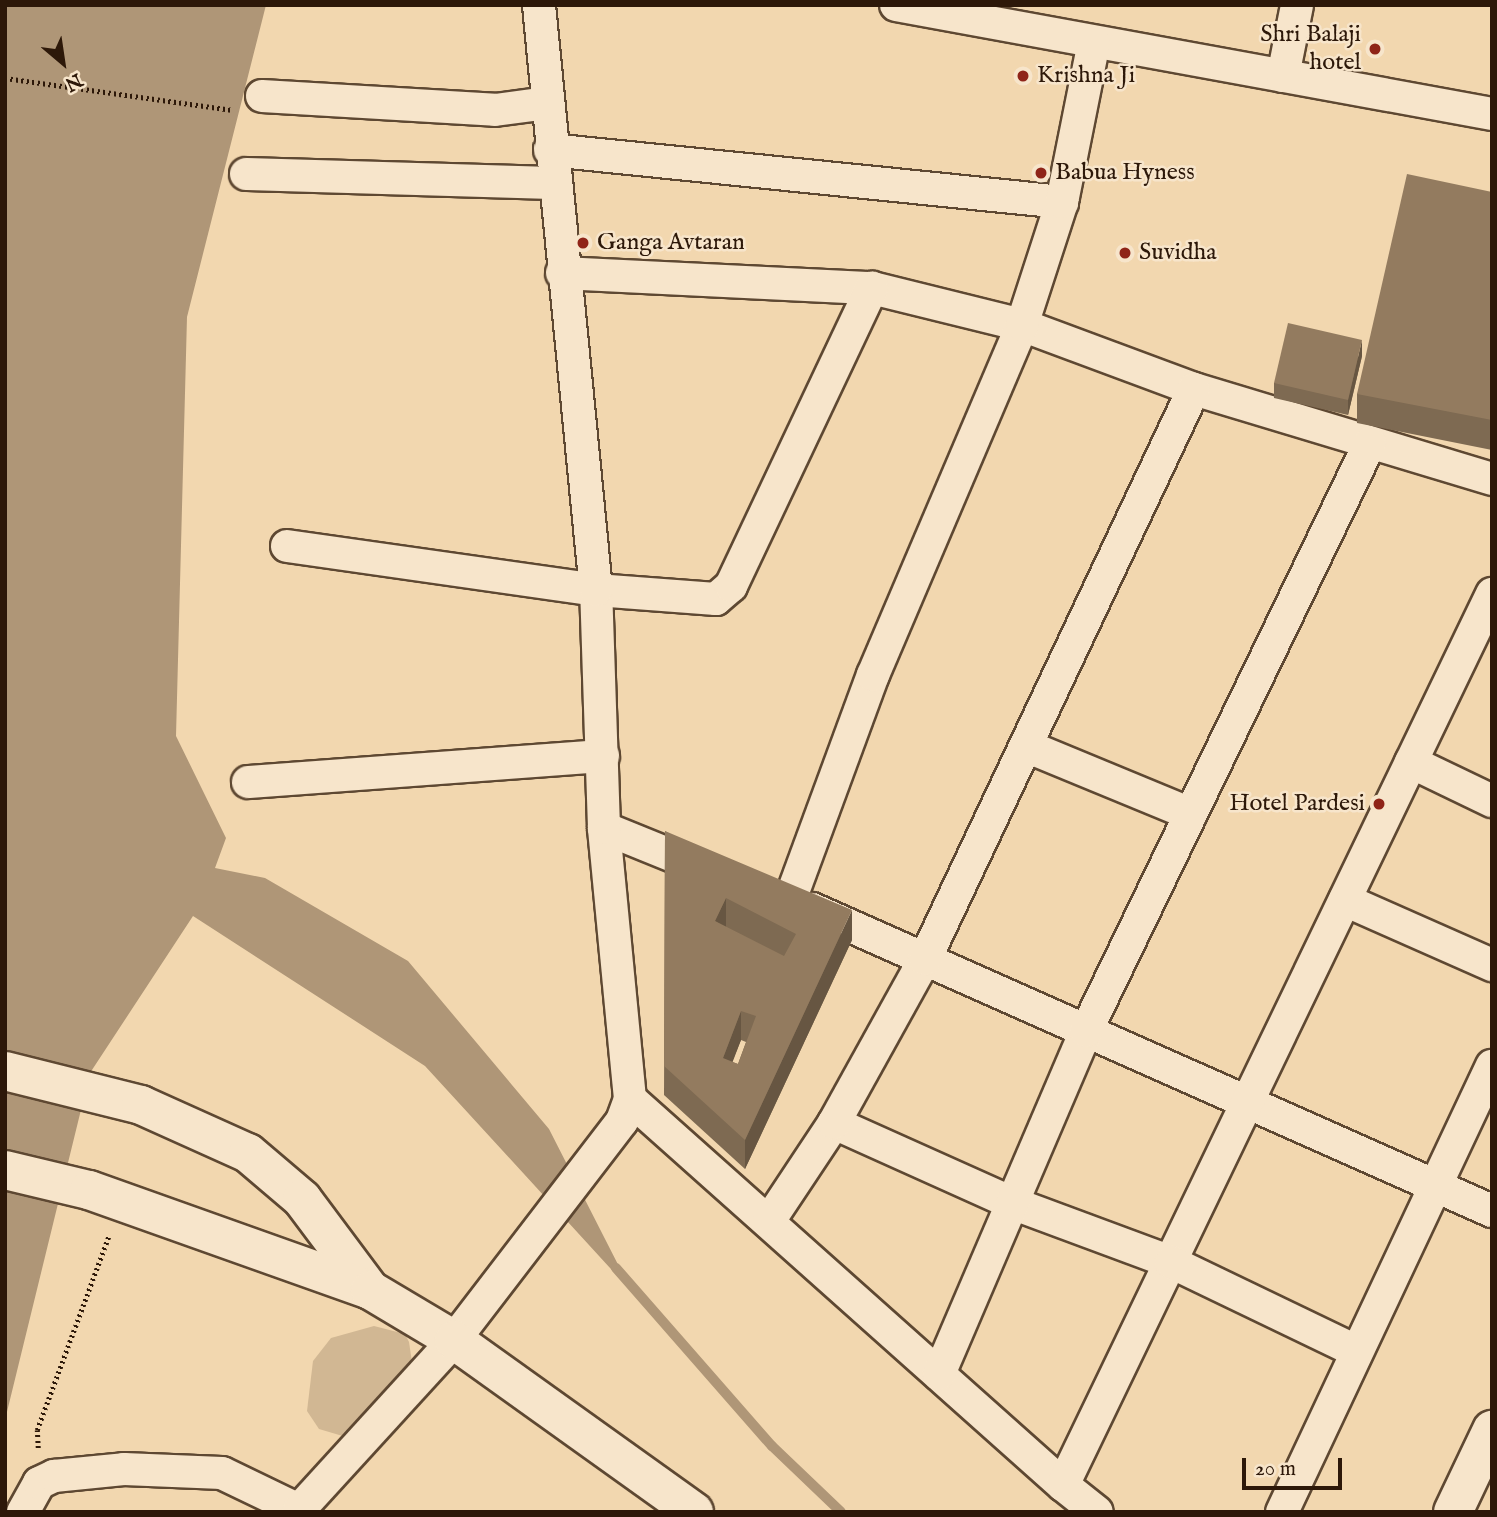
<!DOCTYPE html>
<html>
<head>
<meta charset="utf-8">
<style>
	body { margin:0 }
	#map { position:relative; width:1497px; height:1517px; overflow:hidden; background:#f2d7af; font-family:"IM FELL English",serif }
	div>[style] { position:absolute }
	.green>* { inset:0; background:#d1b793 }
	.water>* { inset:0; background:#af9677 }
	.stream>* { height:10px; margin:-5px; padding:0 5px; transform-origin:5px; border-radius:5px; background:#af9677 }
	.path>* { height:4.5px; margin-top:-2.25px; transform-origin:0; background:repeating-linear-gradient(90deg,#2d1809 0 2px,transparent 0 5.5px) }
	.roads { filter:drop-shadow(2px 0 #5e4832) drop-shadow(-2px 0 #5e4832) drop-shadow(0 2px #5e4832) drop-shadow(0 -2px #5e4832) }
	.minor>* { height:32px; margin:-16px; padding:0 16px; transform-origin:16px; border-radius:16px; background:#f7e5cb }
	.secondary>* { height:38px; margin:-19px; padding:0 19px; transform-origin:19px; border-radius:19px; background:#f7e5cb }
	.wall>* { inset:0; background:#7e6a52 }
	.shaded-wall>* { inset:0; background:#675642 }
	.building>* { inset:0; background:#937b5f }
	.dots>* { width:19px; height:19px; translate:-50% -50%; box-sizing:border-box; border:4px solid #f7e5cb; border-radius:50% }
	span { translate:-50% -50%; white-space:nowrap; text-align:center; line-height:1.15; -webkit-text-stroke:5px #f7e5cb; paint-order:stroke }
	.poi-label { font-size:24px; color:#2d1809 }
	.right { translate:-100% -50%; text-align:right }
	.left { translate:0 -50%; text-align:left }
	.frame { position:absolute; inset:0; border:7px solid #2d1809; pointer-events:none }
	.north { position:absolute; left:28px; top:28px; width:70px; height:70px; -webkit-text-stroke:5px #f7e5cb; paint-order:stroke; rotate:151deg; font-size:19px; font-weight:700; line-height:28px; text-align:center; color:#2d1809 }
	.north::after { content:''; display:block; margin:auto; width:24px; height:32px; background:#2d1809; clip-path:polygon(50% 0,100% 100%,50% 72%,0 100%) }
	.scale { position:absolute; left:1242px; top:1458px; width:100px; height:32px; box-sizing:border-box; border:4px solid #2d1809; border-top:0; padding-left:9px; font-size:21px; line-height:24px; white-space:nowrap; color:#2d1809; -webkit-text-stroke:5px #f7e5cb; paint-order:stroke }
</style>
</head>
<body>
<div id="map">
	<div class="green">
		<i style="clip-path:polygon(374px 1326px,405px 1334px,409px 1342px,412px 1362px,403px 1381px,346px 1437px,319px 1429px,307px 1411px,313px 1361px,331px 1338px)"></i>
	</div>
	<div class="water">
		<i style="clip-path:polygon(5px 5px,266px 5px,187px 317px,176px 736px,226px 838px,215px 868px,265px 878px,408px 961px,549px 1129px,632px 1292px,425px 1066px,193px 916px,90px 1073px,5px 1420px)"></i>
	</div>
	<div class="stream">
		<i style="left:616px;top:1268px;width:237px;rotate:48.8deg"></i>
		<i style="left:772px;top:1446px;width:95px;rotate:43.7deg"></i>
	</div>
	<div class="path">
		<i style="left:5px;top:78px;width:230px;rotate:8deg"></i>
		<i style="left:38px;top:1448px;width:18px;rotate:-93deg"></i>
		<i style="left:37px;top:1430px;width:208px;rotate:-69.7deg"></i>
	</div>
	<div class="roads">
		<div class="minor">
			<i style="left:896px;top:5px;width:606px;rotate:10.36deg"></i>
			<i style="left:1283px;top:76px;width:72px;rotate:-78.8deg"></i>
			<i style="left:262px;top:96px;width:233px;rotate:3.4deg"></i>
			<i style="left:495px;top:110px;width:52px;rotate:-7.7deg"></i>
			<i style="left:550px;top:150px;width:515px;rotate:5.8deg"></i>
			<i style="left:246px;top:174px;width:307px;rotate:1.7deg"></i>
			<i style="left:562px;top:273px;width:310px;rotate:2.8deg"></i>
			<i style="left:872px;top:288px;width:154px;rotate:13.9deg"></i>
			<i style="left:1022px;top:325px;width:184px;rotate:20.4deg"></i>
			<i style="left:1194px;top:389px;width:311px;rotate:16.8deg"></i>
			<i style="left:287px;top:546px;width:312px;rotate:8.1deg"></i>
			<i style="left:596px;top:590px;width:120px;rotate:4.3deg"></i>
			<i style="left:716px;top:599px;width:20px;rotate:-41deg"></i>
			<i style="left:731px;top:586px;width:330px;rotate:-64.7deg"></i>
			<i style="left:1026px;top:746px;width:178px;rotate:22.4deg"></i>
			<i style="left:1411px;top:762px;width:90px;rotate:25.7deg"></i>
			<i style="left:248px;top:782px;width:356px;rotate:-4.2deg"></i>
			<i style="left:604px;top:828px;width:109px;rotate:22.1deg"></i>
			<i style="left:1345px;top:900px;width:161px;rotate:23.9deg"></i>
			<i style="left:789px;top:903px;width:243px;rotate:-69.8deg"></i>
			<i style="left:873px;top:675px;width:380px;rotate:-66.9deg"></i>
			<i style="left:1022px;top:325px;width:129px;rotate:-72deg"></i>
			<i style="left:1062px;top:202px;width:163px;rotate:-78.7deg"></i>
			<i style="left:812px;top:909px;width:744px;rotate:23.95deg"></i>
			<i style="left:630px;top:1099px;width:580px;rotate:41.72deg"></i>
			<i style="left:1063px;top:1485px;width:989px;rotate:-64.29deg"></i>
			<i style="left:834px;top:1123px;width:195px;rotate:24.2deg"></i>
			<i style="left:1012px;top:1203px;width:170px;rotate:20.4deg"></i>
			<i style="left:1171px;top:1262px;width:205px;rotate:25.7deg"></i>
			<i style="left:769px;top:1221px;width:118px;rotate:-56.4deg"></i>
			<i style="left:834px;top:1123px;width:188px;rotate:-61deg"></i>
			<i style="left:925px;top:959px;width:630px;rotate:-64.74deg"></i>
			<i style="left:939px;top:1374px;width:373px;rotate:-66.8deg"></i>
			<i style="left:1086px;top:1031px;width:653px;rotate:-64.22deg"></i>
			<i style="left:1063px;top:1485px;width:43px;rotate:38.5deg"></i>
			<i style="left:23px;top:1512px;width:33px;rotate:-61deg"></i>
			<i style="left:39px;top:1483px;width:17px;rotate:-25deg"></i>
			<i style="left:54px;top:1476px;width:70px;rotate:-5.7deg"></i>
			<i style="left:124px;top:1469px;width:98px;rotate:2.3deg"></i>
			<i style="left:222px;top:1473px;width:85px;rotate:25.7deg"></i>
			<i style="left:299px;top:1510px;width:230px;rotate:-47.6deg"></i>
			<i style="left:454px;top:1340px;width:276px;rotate:-52.5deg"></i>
			<i style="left:622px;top:1121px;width:23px;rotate:-70deg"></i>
			<i style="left:630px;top:1099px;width:272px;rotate:-95.5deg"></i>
			<i style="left:604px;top:828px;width:238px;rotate:-91.9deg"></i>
			<i style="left:596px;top:590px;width:588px;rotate:-95.57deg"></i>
			<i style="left:1282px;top:1512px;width:493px;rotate:-64.8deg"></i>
		</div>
		<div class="secondary">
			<i style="left:5px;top:1071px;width:140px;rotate:14deg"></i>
			<i style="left:141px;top:1105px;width:117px;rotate:24.2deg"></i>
			<i style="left:248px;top:1153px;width:71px;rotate:40.4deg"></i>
			<i style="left:302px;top:1199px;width:114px;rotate:53.2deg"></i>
			<i style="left:5px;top:1170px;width:86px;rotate:13.4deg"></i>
			<i style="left:89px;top:1190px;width:298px;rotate:19.6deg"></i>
			<i style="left:370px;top:1290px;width:98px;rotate:30.8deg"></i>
			<i style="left:454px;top:1340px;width:295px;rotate:35.6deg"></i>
			<i style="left:1453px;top:1512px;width:91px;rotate:-64.6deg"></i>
		</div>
	</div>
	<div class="wall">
		<i style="clip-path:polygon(1492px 192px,1492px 450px,1357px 423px,1357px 394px)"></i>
		<i style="clip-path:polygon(1362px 356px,1348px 415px,1274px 398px,1274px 383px)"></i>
		<i style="clip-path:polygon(evenodd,665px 831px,852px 940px,745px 1169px,664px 1095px,665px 831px,741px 1040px,746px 1042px,738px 1064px,732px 1062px,741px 1040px)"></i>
	</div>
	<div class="shaded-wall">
		<i style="clip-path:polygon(1362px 340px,1362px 356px,1348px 415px,1348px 400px)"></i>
		<i style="clip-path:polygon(726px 898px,726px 928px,715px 921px)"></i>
		<i style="clip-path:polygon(852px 910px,852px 940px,745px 1169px,745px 1140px)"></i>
		<i style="clip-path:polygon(741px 1011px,741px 1040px,723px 1087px,723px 1058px)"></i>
	</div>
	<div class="building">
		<i style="clip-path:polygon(1407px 174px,1492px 192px,1492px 420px,1357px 394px)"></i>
		<i style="clip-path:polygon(1288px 323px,1362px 340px,1348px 400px,1274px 383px)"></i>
		<i style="clip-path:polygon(evenodd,665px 831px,852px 910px,745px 1140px,664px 1066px,665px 831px,726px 898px,796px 934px,784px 956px,715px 921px,726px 898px,665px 831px,741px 1011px,756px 1016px,738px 1064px,723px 1058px,741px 1011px)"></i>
	</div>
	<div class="dots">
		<i style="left:1375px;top:49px;background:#8f2418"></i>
		<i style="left:1023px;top:76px;background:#8f2418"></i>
		<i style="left:1041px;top:173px;background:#8f2418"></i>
		<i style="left:583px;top:243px;background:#8f2418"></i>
		<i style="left:1125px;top:253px;background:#8f2418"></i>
		<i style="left:1379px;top:804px;background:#8f2418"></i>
	</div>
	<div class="poi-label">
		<span class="right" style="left:1361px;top:49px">Shri Balaji<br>hotel</span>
		<span class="left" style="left:1037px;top:76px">Krishna Ji</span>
		<span class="left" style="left:1055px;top:173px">Babua Hyness</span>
		<span class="left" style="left:597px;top:243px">Ganga Avtaran</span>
		<span class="left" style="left:1139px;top:253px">Suvidha</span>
		<span class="right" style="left:1365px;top:804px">Hotel Pardesi</span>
	</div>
	<div class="frame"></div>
	<div class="north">N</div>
	<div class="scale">20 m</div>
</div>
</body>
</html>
